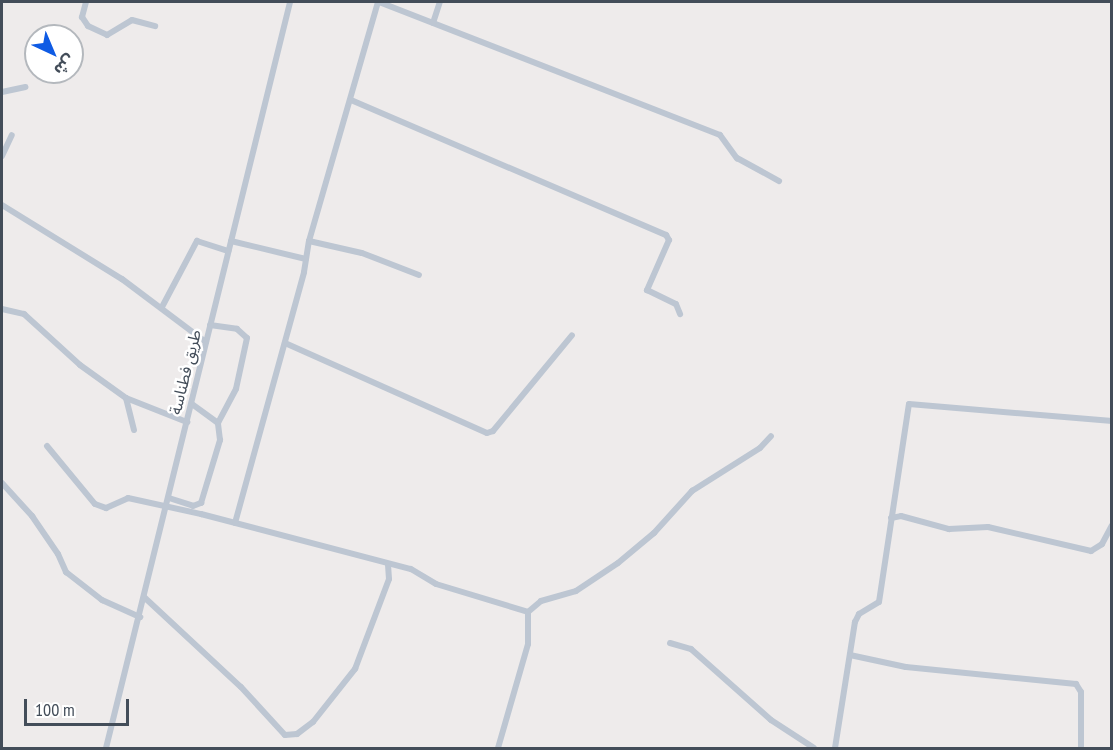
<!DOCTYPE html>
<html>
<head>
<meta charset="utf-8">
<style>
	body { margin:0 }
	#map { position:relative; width:1113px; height:750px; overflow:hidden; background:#eeebeb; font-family:"PT Sans Narrow","Noto Sans Arabic",sans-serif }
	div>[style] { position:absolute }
	.street>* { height:6px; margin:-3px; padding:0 3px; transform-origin:3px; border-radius:3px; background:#bdc6d2 }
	span { translate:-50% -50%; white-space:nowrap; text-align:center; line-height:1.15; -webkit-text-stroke:5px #fff; paint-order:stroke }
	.street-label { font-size:16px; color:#434d59 }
	.frame { position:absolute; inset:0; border:3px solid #434d59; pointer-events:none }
	.north { position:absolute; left:24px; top:24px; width:60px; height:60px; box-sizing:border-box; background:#fff; border:2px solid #b4b8bd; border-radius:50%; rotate:136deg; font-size:16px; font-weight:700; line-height:24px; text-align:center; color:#434d59 }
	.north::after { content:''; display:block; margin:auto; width:21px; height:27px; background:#0f5be4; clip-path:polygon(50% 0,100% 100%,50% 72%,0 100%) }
	.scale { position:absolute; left:24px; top:699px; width:105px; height:27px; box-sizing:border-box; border:3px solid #434d59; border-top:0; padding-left:8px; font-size:18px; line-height:21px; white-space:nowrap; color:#434d59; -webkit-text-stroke:4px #fff; paint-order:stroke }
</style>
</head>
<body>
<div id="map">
	<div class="street">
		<i style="left:86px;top:2px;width:16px;rotate:105deg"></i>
		<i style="left:82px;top:17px;width:11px;rotate:56deg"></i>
		<i style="left:88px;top:26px;width:21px;rotate:25deg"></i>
		<i style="left:107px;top:35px;width:29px;rotate:-31deg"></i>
		<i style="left:132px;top:20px;width:24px;rotate:15deg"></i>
		<i style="left:379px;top:2px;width:366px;rotate:21.3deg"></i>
		<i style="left:720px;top:135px;width:29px;rotate:54deg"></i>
		<i style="left:737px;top:158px;width:48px;rotate:28.7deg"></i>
		<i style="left:433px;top:23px;width:22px;rotate:-72deg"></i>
		<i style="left:2px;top:92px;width:24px;rotate:-12deg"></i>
		<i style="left:351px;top:100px;width:343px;rotate:23.2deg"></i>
		<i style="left:666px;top:235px;width:6px;rotate:59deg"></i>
		<i style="left:669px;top:240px;width:55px;rotate:113.7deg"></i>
		<i style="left:647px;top:290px;width:32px;rotate:26deg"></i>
		<i style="left:676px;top:304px;width:11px;rotate:68deg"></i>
		<i style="left:2px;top:156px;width:23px;rotate:-65deg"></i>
		<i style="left:2px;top:205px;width:141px;rotate:31.7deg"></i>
		<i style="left:122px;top:279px;width:105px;rotate:36.9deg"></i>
		<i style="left:231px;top:241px;width:77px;rotate:13.5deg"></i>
		<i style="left:309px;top:241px;width:54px;rotate:12.8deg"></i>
		<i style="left:362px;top:253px;width:61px;rotate:21.1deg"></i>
		<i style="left:162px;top:307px;width:75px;rotate:-62.1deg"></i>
		<i style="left:197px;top:241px;width:33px;rotate:18deg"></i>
		<i style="left:2px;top:309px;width:23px;rotate:13deg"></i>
		<i style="left:24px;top:314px;width:76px;rotate:42.3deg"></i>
		<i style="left:80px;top:365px;width:57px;rotate:35.7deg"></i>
		<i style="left:126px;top:398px;width:66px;rotate:21.5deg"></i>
		<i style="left:210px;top:325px;width:27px;rotate:8deg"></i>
		<i style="left:237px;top:329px;width:13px;rotate:42deg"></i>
		<i style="left:247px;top:338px;width:52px;rotate:102.2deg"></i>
		<i style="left:236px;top:389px;width:38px;rotate:118deg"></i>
		<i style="left:285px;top:343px;width:221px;rotate:24deg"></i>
		<i style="left:487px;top:433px;width:6px;rotate:-18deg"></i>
		<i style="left:493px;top:431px;width:124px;rotate:-50.5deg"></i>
		<i style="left:126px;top:398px;width:33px;rotate:76deg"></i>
		<i style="left:47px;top:446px;width:75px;rotate:50.4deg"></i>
		<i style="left:95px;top:504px;width:12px;rotate:20deg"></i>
		<i style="left:106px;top:508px;width:24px;rotate:-24deg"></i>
		<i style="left:128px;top:498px;width:75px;rotate:12.4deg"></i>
		<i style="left:201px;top:514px;width:217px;rotate:14.7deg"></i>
		<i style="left:411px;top:569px;width:29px;rotate:31deg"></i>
		<i style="left:436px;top:584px;width:96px;rotate:16.9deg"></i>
		<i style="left:2px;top:483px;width:45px;rotate:47.7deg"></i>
		<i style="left:32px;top:516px;width:46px;rotate:55.6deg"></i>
		<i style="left:58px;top:554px;width:20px;rotate:66deg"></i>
		<i style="left:66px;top:572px;width:46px;rotate:37.9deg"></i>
		<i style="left:102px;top:600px;width:42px;rotate:24.1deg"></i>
		<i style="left:169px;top:498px;width:25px;rotate:18deg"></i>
		<i style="left:193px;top:506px;width:9px;rotate:-21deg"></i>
		<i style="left:201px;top:503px;width:66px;rotate:-73.2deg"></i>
		<i style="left:220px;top:440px;width:17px;rotate:-97deg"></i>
		<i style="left:218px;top:423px;width:32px;rotate:-144deg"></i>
		<i style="left:891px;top:518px;width:10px;rotate:-11deg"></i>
		<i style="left:901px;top:516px;width:50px;rotate:15.2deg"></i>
		<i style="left:949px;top:529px;width:39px;rotate:-3deg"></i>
		<i style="left:988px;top:527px;width:106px;rotate:13.1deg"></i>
		<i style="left:1091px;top:551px;width:13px;rotate:-32deg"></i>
		<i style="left:1102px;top:544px;width:21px;rotate:-62deg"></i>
		<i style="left:235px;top:523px;width:260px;rotate:-74.6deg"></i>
		<i style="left:304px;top:272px;width:31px;rotate:-81deg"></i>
		<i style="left:309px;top:241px;width:249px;rotate:-73.9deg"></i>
		<i style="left:144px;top:597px;width:132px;rotate:42.9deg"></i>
		<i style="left:241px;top:687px;width:65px;rotate:47.5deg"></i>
		<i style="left:285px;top:735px;width:12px;rotate:-5deg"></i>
		<i style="left:297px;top:734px;width:20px;rotate:-37deg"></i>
		<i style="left:313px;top:722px;width:68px;rotate:-51.6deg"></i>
		<i style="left:355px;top:669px;width:96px;rotate:-69.3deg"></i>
		<i style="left:389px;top:579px;width:15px;rotate:-94deg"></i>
		<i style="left:528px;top:612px;width:17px;rotate:-40deg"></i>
		<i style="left:541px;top:601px;width:36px;rotate:-16deg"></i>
		<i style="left:576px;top:591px;width:50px;rotate:-33.7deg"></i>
		<i style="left:618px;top:563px;width:47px;rotate:-39.8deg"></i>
		<i style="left:654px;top:533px;width:57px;rotate:-47.9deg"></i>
		<i style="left:692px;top:491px;width:80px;rotate:-32.3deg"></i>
		<i style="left:760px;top:448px;width:16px;rotate:-47deg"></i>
		<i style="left:670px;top:643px;width:22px;rotate:16deg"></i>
		<i style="left:691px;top:649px;width:107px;rotate:41.6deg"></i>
		<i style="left:771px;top:720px;width:51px;rotate:33.1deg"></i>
		<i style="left:850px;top:655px;width:57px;rotate:12.1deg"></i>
		<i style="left:906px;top:667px;width:171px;rotate:5.7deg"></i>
		<i style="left:1076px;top:684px;width:9px;rotate:58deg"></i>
		<i style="left:1081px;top:692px;width:56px;rotate:90deg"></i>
		<i style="left:106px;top:748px;width:768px;rotate:-76.14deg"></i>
		<i style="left:498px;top:748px;width:108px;rotate:-73.9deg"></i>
		<i style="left:528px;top:644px;width:32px;rotate:-90deg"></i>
		<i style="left:835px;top:748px;width:128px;rotate:-81deg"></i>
		<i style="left:855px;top:622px;width:9px;rotate:-63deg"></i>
		<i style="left:859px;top:614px;width:23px;rotate:-31deg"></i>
		<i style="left:879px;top:602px;width:200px;rotate:-81.4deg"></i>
		<i style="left:909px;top:404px;width:204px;rotate:4.8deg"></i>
	</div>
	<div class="street-label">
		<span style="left:185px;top:372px;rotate:-76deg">طريق فطناسة</span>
	</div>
	<div class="frame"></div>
	<div class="north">ش</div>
	<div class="scale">100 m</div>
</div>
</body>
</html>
